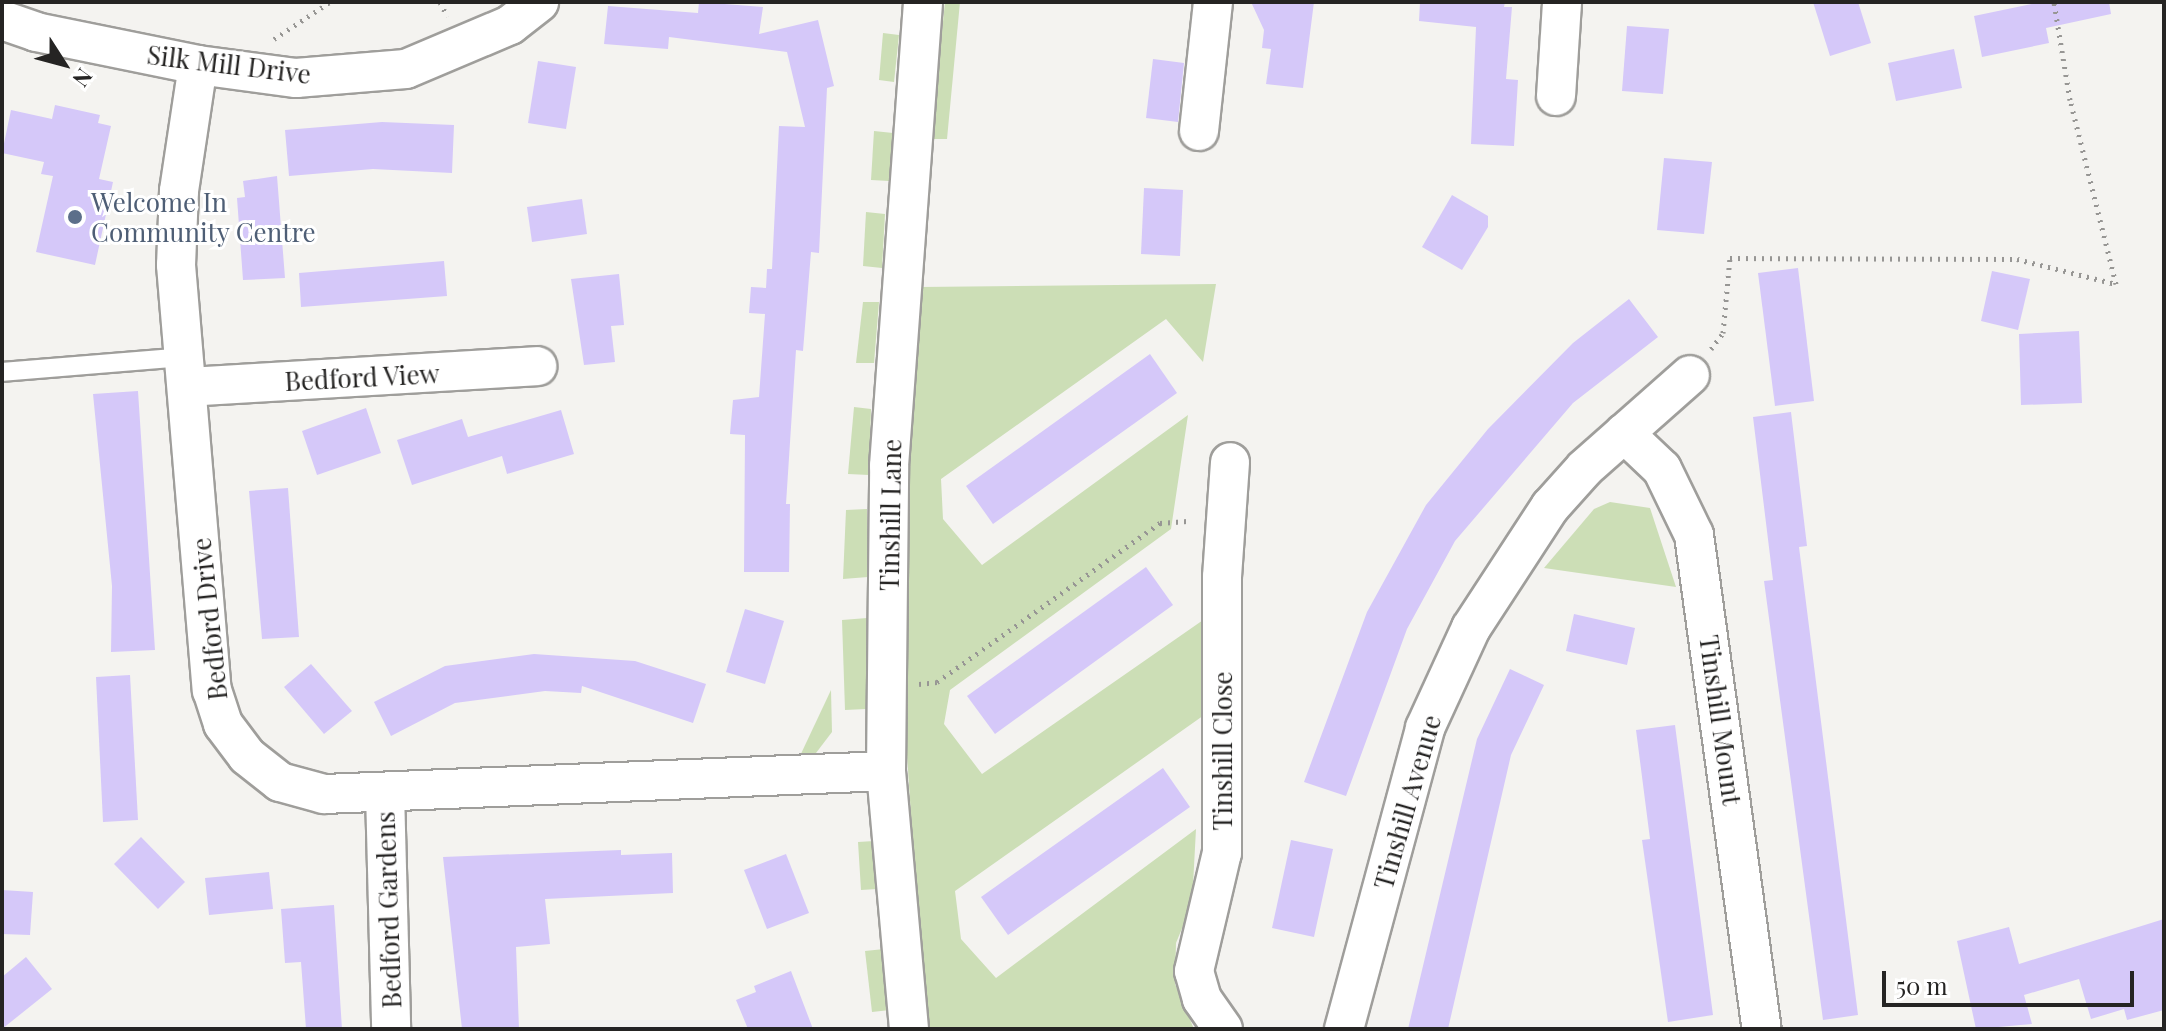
<!DOCTYPE html>
<html>
<head>
<meta charset="utf-8">
<style>
	body { margin:0 }
	#map { position:relative; width:2166px; height:1031px; overflow:hidden; background:#f4f3f0; font-family:"Playfair Display",serif }
	div>[style] { position:absolute }
	.green>* { inset:0; background:#ccdeb6 }
	.building>* { inset:0; background:#d5c8f9 }
	.path>* { height:5px; margin-top:-2.5px; transform-origin:0; background:repeating-linear-gradient(90deg,#979694 0 2px,transparent 0 8px) }
	.roads { filter:drop-shadow(2px 0 #9f9e9b) drop-shadow(-2px 0 #9f9e9b) drop-shadow(0 2px #9f9e9b) drop-shadow(0 -2px #9f9e9b) }
	.lane>* { height:18px; margin:-9px; padding:0 9px; transform-origin:9px; border-radius:9px; background:#fff }
	.street>* { height:38px; margin:-19px; padding:0 19px; transform-origin:19px; border-radius:19px; background:#fff }
	.dots>* { width:22px; height:22px; translate:-50% -50%; box-sizing:border-box; border:4px solid #fff; border-radius:50% }
	span { translate:-50% -50%; white-space:nowrap; text-align:center; line-height:1.15; -webkit-text-stroke:6px #fff; paint-order:stroke }
	.street-label { font-size:26px; color:#252423 }
	.service-label { font-size:26px; color:#4e5e75 }
	.left { translate:0 -50%; text-align:left }
	.frame { position:absolute; inset:0; border:4px solid #252423; pointer-events:none }
	.north { position:absolute; left:24px; top:24px; width:80px; height:80px; -webkit-text-stroke:6px #fff; paint-order:stroke; rotate:126deg; font-size:22px; font-weight:700; line-height:32px; text-align:center; color:#252423 }
	.north::after { content:''; display:block; margin:auto; width:28px; height:36px; background:#252423; clip-path:polygon(50% 0,100% 100%,50% 72%,0 100%) }
	.scale { position:absolute; left:1882px; top:971px; width:252px; height:36px; box-sizing:border-box; border:4px solid #252423; border-top:0; padding-left:10px; font-size:24px; line-height:28px; white-space:nowrap; color:#252423; -webkit-text-stroke:6px #fff; paint-order:stroke }
</style>
</head>
<body>
<div id="map">
	<div class="green">
		<i style="clip-path:polygon(945px 2px,960px 2px,947px 139px,931px 139px)"></i>
		<i style="clip-path:polygon(883px 33px,899px 35px,894px 82px,879px 80px)"></i>
		<i style="clip-path:polygon(874px 131px,893px 133px,889px 181px,871px 180px)"></i>
		<i style="clip-path:polygon(866px 212px,885px 214px,882px 268px,863px 266px)"></i>
		<i style="clip-path:polygon(1216px 284px,1203px 362px,1166px 319px,941px 479px,943px 519px,982px 565px,1188px 415px,1171px 529px,950px 690px,944px 724px,982px 774px,1206px 618px,1207px 713px,955px 891px,961px 939px,996px 978px,1196px 829px,1192px 904px,1176px 943px,1175px 984px,1194px 1029px,925px 1029px,905px 724px,904px 508px,920px 287px)"></i>
		<i style="clip-path:polygon(863px 302px,879px 302px,874px 363px,856px 363px)"></i>
		<i style="clip-path:polygon(854px 407px,871px 409px,869px 475px,848px 474px)"></i>
		<i style="clip-path:polygon(1610px 502px,1650px 508px,1676px 587px,1544px 568px,1594px 509px)"></i>
		<i style="clip-path:polygon(867px 509px,868px 577px,843px 579px,846px 510px)"></i>
		<i style="clip-path:polygon(867px 618px,866px 709px,845px 710px,842px 620px)"></i>
		<i style="clip-path:polygon(831px 690px,832px 732px,816px 753px,799px 758px)"></i>
		<i style="clip-path:polygon(874px 841px,877px 889px,861px 890px,858px 842px)"></i>
		<i style="clip-path:polygon(884px 949px,890px 1010px,872px 1012px,865px 951px)"></i>
	</div>
	<div class="building">
		<i style="clip-path:polygon(699px 2px,763px 7px,759px 34px,818px 20px,834px 86px,827px 88px,819px 253px,811px 252px,803px 351px,796px 350px,786px 504px,790px 504px,789px 572px,744px 572px,745px 435px,730px 434px,733px 400px,759px 397px,765px 314px,749px 313px,751px 287px,766px 288px,767px 269px,772px 269px,779px 126px,805px 127px,787px 52px,669px 37px,668px 49px,604px 44px,608px 6px,698px 13px)"></i>
		<i style="clip-path:polygon(1251px 2px,1314px 2px,1303px 88px,1266px 84px,1271px 49px,1262px 48px,1264px 30px)"></i>
		<i style="clip-path:polygon(1420px 2px,1505px 2px,1504px 7px,1512px 7px,1506px 79px,1518px 80px,1514px 146px,1471px 144px,1476px 27px,1419px 21px)"></i>
		<i style="clip-path:polygon(1813px 2px,1858px 2px,1871px 43px,1830px 56px)"></i>
		<i style="clip-path:polygon(2041px 2px,2109px 2px,2111px 14px,2046px 28px,2049px 43px,1982px 57px,1974px 16px)"></i>
		<i style="clip-path:polygon(1627px 26px,1669px 29px,1663px 94px,1622px 91px)"></i>
		<i style="clip-path:polygon(1954px 49px,1962px 88px,1896px 101px,1888px 63px)"></i>
		<i style="clip-path:polygon(1153px 59px,1184px 63px,1178px 122px,1146px 118px)"></i>
		<i style="clip-path:polygon(538px 61px,576px 67px,566px 129px,528px 123px)"></i>
		<i style="clip-path:polygon(55px 105px,100px 115px,98px 123px,111px 126px,99px 179px,113px 182px,95px 265px,36px 252px,53px 176px,41px 174px,44px 162px,2px 153px,11px 110px,52px 119px)"></i>
		<i style="clip-path:polygon(382px 122px,454px 125px,452px 173px,373px 169px,289px 176px,285px 130px)"></i>
		<i style="clip-path:polygon(1664px 158px,1712px 162px,1704px 234px,1657px 230px)"></i>
		<i style="clip-path:polygon(277px 176px,285px 278px,243px 280px,237px 198px,245px 197px,243px 181px)"></i>
		<i style="clip-path:polygon(1144px 188px,1183px 190px,1180px 256px,1141px 254px)"></i>
		<i style="clip-path:polygon(1452px 195px,1488px 216px,1488px 227px,1462px 270px,1422px 247px)"></i>
		<i style="clip-path:polygon(582px 199px,587px 234px,532px 242px,527px 207px)"></i>
		<i style="clip-path:polygon(444px 261px,447px 296px,301px 307px,299px 273px)"></i>
		<i style="clip-path:polygon(1798px 268px,1814px 401px,1775px 406px,1758px 273px)"></i>
		<i style="clip-path:polygon(1992px 271px,2030px 279px,2018px 330px,1981px 321px)"></i>
		<i style="clip-path:polygon(619px 274px,624px 325px,611px 326px,615px 362px,584px 365px,571px 279px)"></i>
		<i style="clip-path:polygon(1629px 299px,1658px 337px,1573px 403px,1455px 541px,1407px 629px,1346px 796px,1304px 782px,1367px 612px,1426px 505px,1488px 429px,1573px 343px)"></i>
		<i style="clip-path:polygon(2079px 331px,2082px 403px,2021px 405px,2019px 334px)"></i>
		<i style="clip-path:polygon(1150px 354px,1177px 393px,993px 524px,966px 486px)"></i>
		<i style="clip-path:polygon(138px 391px,155px 650px,111px 652px,112px 586px,93px 394px)"></i>
		<i style="clip-path:polygon(366px 408px,381px 453px,317px 475px,302px 431px)"></i>
		<i style="clip-path:polygon(561px 410px,574px 454px,507px 474px,502px 456px,412px 485px,397px 440px,462px 419px,468px 437px)"></i>
		<i style="clip-path:polygon(1791px 412px,1807px 546px,1799px 547px,1858px 1015px,1823px 1020px,1764px 581px,1773px 580px,1753px 417px)"></i>
		<i style="clip-path:polygon(288px 488px,299px 637px,262px 639px,249px 491px)"></i>
		<i style="clip-path:polygon(1146px 567px,1173px 605px,995px 734px,967px 696px)"></i>
		<i style="clip-path:polygon(745px 609px,784px 621px,765px 684px,726px 672px)"></i>
		<i style="clip-path:polygon(1574px 614px,1635px 628px,1627px 665px,1566px 651px)"></i>
		<i style="clip-path:polygon(534px 654px,635px 661px,706px 684px,693px 723px,582px 686px,581px 693px,545px 691px,455px 703px,391px 736px,374px 702px,445px 666px)"></i>
		<i style="clip-path:polygon(311px 664px,352px 711px,324px 734px,284px 687px)"></i>
		<i style="clip-path:polygon(1510px 669px,1544px 685px,1511px 755px,1448px 1029px,1408px 1029px,1477px 739px)"></i>
		<i style="clip-path:polygon(130px 675px,138px 820px,103px 822px,96px 677px)"></i>
		<i style="clip-path:polygon(1675px 725px,1713px 1015px,1668px 1022px,1642px 840px,1650px 839px,1636px 730px)"></i>
		<i style="clip-path:polygon(1163px 768px,1190px 807px,1008px 935px,981px 897px)"></i>
		<i style="clip-path:polygon(141px 837px,185px 882px,158px 909px,114px 864px)"></i>
		<i style="clip-path:polygon(1291px 840px,1333px 849px,1314px 937px,1272px 928px)"></i>
		<i style="clip-path:polygon(621px 850px,621px 855px,672px 853px,673px 893px,545px 899px,550px 944px,516px 947px,519px 1029px,462px 1029px,443px 857px)"></i>
		<i style="clip-path:polygon(786px 854px,809px 913px,767px 929px,744px 870px)"></i>
		<i style="clip-path:polygon(269px 872px,273px 909px,209px 915px,205px 878px)"></i>
		<i style="clip-path:polygon(2px 890px,33px 892px,30px 935px,2px 934px)"></i>
		<i style="clip-path:polygon(334px 905px,342px 1029px,306px 1029px,301px 962px,285px 963px,281px 909px)"></i>
		<i style="clip-path:polygon(2164px 919px,2164px 1010px,2127px 1020px,2124px 1009px,2091px 1019px,2079px 979px,2024px 995px,2032px 1024px,1976px 1029px,1957px 941px,2009px 927px,2019px 964px)"></i>
		<i style="clip-path:polygon(26px 957px,52px 989px,2px 1029px,2px 977px)"></i>
		<i style="clip-path:polygon(791px 971px,813px 1029px,748px 1029px,736px 1000px,756px 992px,754px 986px)"></i>
	</div>
	<div class="path">
		<i style="left:440px;top:2px;width:16px;rotate:63deg"></i>
		<i style="left:274px;top:39px;width:67px;rotate:-33.5deg"></i>
		<i style="left:1711px;top:349px;width:20px;rotate:-53deg"></i>
		<i style="left:1723px;top:333px;width:75px;rotate:-84.7deg"></i>
		<i style="left:1730px;top:258px;width:287px;rotate:0.2deg"></i>
		<i style="left:2017px;top:259px;width:102px;rotate:14.2deg"></i>
		<i style="left:2116px;top:284px;width:190px;rotate:-104deg"></i>
		<i style="left:2070px;top:100px;width:99px;rotate:-99.3deg"></i>
		<i style="left:919px;top:684px;width:18px;rotate:-6deg"></i>
		<i style="left:937px;top:682px;width:274px;rotate:-35.5deg"></i>
		<i style="left:1160px;top:523px;width:31px;rotate:-4deg"></i>
	</div>
	<div class="roads">
		<div class="lane">
			<i style="left:2px;top:372px;width:182px;rotate:-4.7deg"></i>
		</div>
		<div class="street">
			<i style="left:2px;top:20px;width:36px;rotate:19deg"></i>
			<i style="left:36px;top:32px;width:165px;rotate:11.5deg"></i>
			<i style="left:198px;top:65px;width:99px;rotate:7.6deg"></i>
			<i style="left:296px;top:78px;width:110px;rotate:-4.7deg"></i>
			<i style="left:406px;top:69px;width:113px;rotate:-22.9deg"></i>
			<i style="left:510px;top:25px;width:37px;rotate:-38deg"></i>
			<i style="left:198px;top:65px;width:127px;rotate:98.6deg"></i>
			<i style="left:179px;top:191px;width:74px;rotate:92.3deg"></i>
			<i style="left:176px;top:265px;width:427px;rotate:85.2deg"></i>
			<i style="left:212px;top:690px;width:36px;rotate:72deg"></i>
			<i style="left:223px;top:724px;width:40px;rotate:53deg"></i>
			<i style="left:247px;top:756px;width:42px;rotate:38.2deg"></i>
			<i style="left:280px;top:782px;width:46px;rotate:15.3deg"></i>
			<i style="left:324px;top:794px;width:562px;rotate:-2.34deg"></i>
			<i style="left:1556px;top:96px;width:94px;rotate:-86.3deg"></i>
			<i style="left:1199px;top:131px;width:130px;rotate:-83.8deg"></i>
			<i style="left:187px;top:387px;width:351px;rotate:-3.4deg"></i>
			<i style="left:1624px;top:433px;width:52px;rotate:43.5deg"></i>
			<i style="left:1662px;top:469px;width:73px;rotate:64.1deg"></i>
			<i style="left:1694px;top:535px;width:499px;rotate:82.2deg"></i>
			<i style="left:385px;top:792px;width:237px;rotate:88.5deg"></i>
			<i style="left:909px;top:1029px;width:259px;rotate:-95.1deg"></i>
			<i style="left:886px;top:771px;width:305px;rotate:-89.4deg"></i>
			<i style="left:889px;top:466px;width:465px;rotate:-85.8deg"></i>
			<i style="left:1223px;top:1029px;width:37px;rotate:-125deg"></i>
			<i style="left:1202px;top:999px;width:29px;rotate:-106deg"></i>
			<i style="left:1194px;top:971px;width:121px;rotate:-76.7deg"></i>
			<i style="left:1222px;top:853px;width:276px;rotate:-90deg"></i>
			<i style="left:1222px;top:577px;width:115px;rotate:-86deg"></i>
			<i style="left:1344px;top:1029px;width:312px;rotate:-74.9deg"></i>
			<i style="left:1425px;top:728px;width:110px;rotate:-65.3deg"></i>
			<i style="left:1471px;top:628px;width:145px;rotate:-56.9deg"></i>
			<i style="left:1550px;top:507px;width:52px;rotate:-48.1deg"></i>
			<i style="left:1585px;top:468px;width:140px;rotate:-41.5deg"></i>
		</div>
	</div>
	<div class="dots">
		<i style="left:75px;top:217px;background:#5c6f8a"></i>
	</div>
	<div class="street-label">
		<span style="left:229px;top:64px;rotate:7deg">Silk Mill Drive</span>
		<span style="left:362px;top:377px;rotate:-3deg">Bedford View</span>
		<span style="left:890px;top:515px;rotate:-89deg">Tinshill Lane</span>
		<span style="left:209px;top:619px;rotate:-96deg">Bedford Drive</span>
		<span style="left:1721px;top:720px;rotate:82deg">Tinshill Mount</span>
		<span style="left:1222px;top:751px;rotate:-90deg">Tinshill Close</span>
		<span style="left:1407px;top:802px;rotate:-74deg">Tinshill Avenue</span>
		<span style="left:388px;top:910px;rotate:-92deg">Bedford Gardens</span>
	</div>
	<div class="service-label">
		<span class="left" style="left:91px;top:217px">Welcome In<br>Community Centre</span>
	</div>
	<div class="frame"></div>
	<div class="north">N</div>
	<div class="scale">50 m</div>
</div>
</body>
</html>
